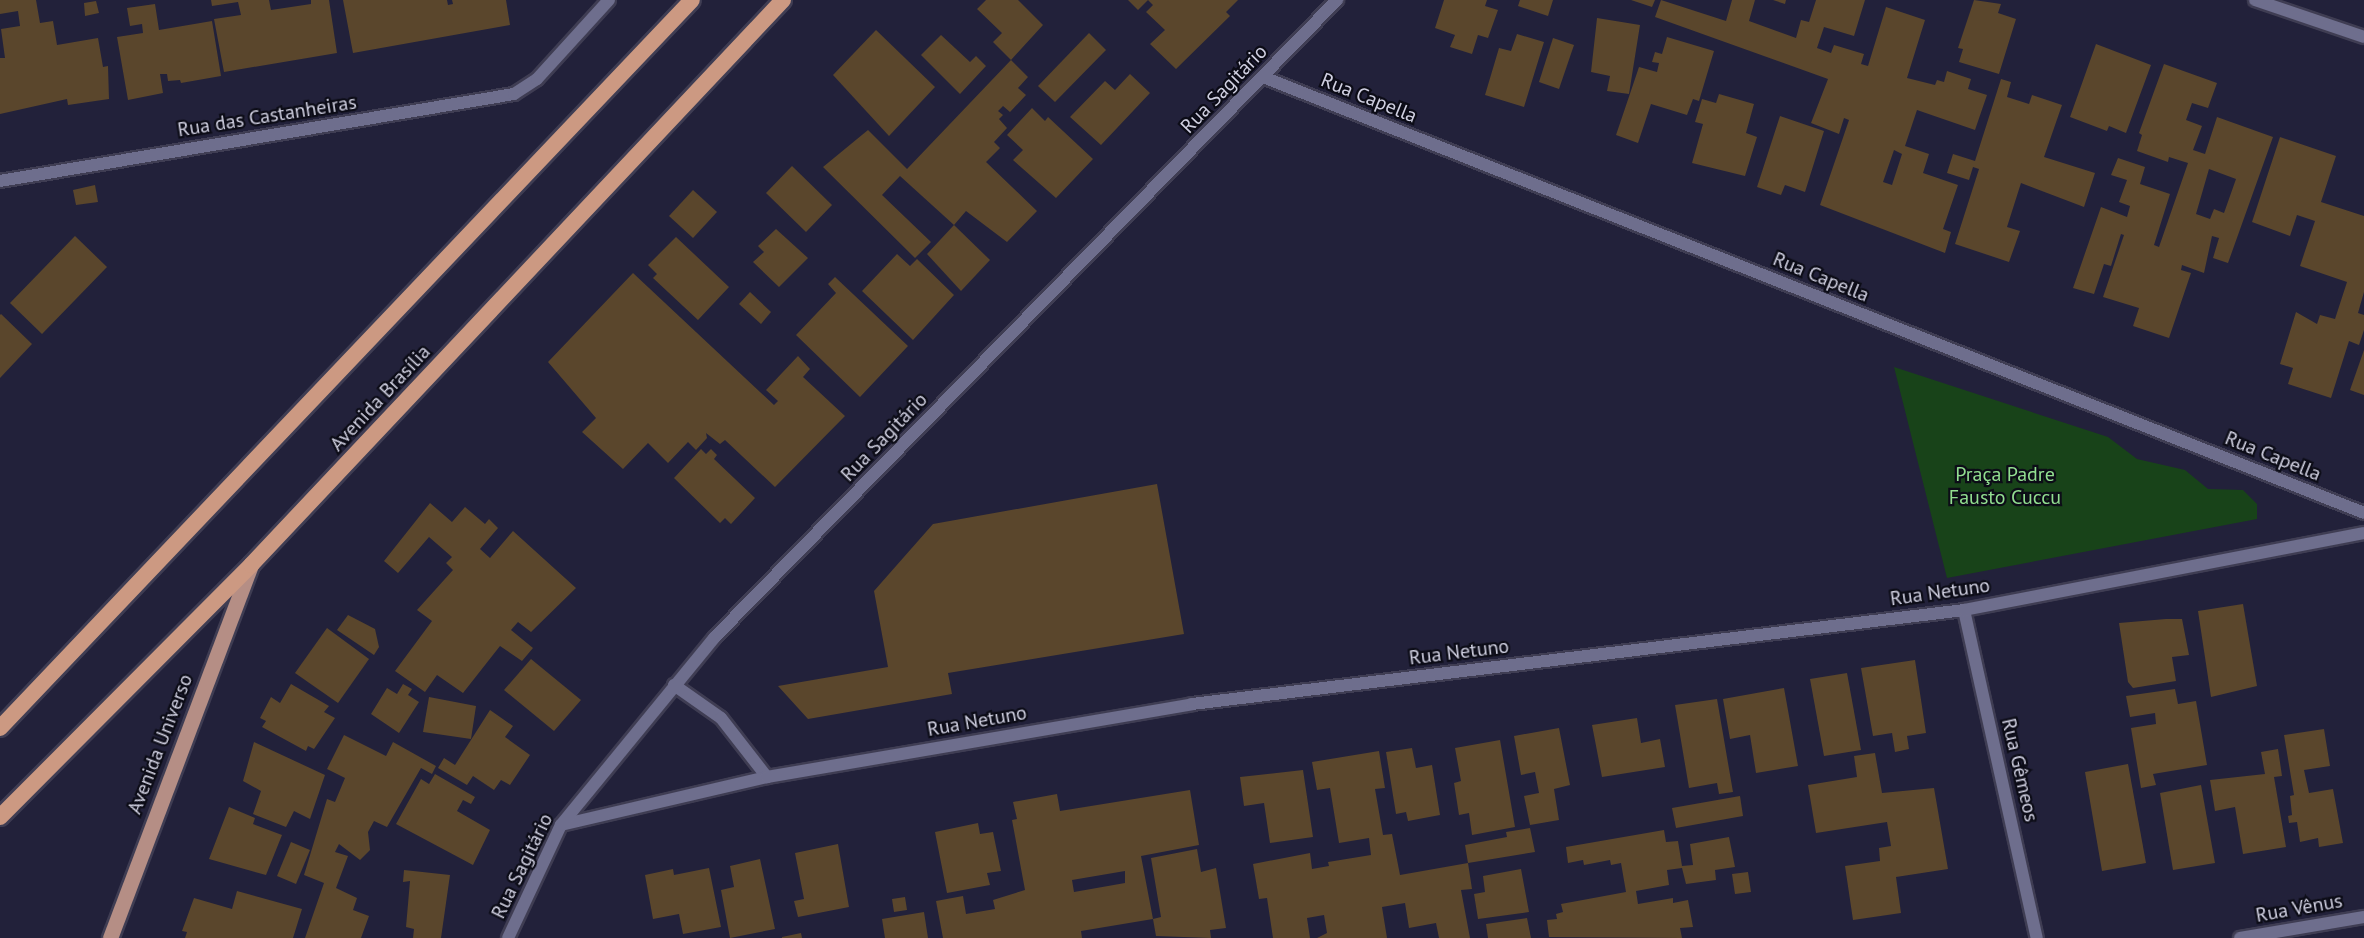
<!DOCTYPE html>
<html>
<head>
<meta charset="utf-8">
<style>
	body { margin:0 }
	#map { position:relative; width:2364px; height:938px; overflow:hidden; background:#22213a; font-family:"PT Sans",sans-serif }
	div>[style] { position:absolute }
	.green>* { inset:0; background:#184319 }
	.building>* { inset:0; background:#5a462c }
	.roads { filter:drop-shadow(2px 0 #3f3d53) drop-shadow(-2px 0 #3f3d53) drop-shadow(0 2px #3f3d53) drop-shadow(0 -2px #3f3d53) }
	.minor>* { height:12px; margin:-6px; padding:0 6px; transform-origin:6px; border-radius:6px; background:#6e6e8d }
	.primary>* { height:15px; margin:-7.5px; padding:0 7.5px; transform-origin:7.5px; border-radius:7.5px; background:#b58e85 }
	.trunk>* { height:16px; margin:-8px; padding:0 8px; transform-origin:8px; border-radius:8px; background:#cc9982 }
	span { translate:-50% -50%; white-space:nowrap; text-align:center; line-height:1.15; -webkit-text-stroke:4.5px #0c0c17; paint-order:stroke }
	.street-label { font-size:20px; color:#d0d0e1 }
	.park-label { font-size:20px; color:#92de90 }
</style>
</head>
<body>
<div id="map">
	<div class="green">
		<i style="clip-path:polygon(1894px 367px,2108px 437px,2137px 459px,2185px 470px,2208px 489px,2243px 490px,2257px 504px,2257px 519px,1947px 578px)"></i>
	</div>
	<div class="building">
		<i style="clip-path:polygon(0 0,36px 0,40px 23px,53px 21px,57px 45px,98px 38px,103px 67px,108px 66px,109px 99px,68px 105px,67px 99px,0 114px,0 58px,5px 58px,1px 29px,20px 26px,18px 11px,0 14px)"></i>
		<i style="clip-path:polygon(211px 0,269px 0,271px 10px,311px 4px,311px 0,329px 0,337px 53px,224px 72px,214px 19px,241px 15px,238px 2px,212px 6px)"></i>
		<i style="clip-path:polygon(343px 0,447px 0,448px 5px,453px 4px,452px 0,506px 0,510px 25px,353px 53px)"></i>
		<i style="clip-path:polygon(986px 0,1018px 0,1043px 25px,1011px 60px,993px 42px,1002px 33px,977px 9px)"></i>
		<i style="clip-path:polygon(1128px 0,1148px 0,1138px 10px)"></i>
		<i style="clip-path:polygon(1148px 0,1238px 0,1226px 12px,1230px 16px,1176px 69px,1150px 44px,1165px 30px,1146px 12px,1153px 5px)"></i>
		<i style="clip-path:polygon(1444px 0,1487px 0,1485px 6px,1498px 10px,1488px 38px,1478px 35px,1472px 54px,1450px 47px,1455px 35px,1435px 28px)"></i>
		<i style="clip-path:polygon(1520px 0,1553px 0,1548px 16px,1518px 6px)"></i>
		<i style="clip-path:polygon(1631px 0,1655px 0,1652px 7px)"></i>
		<i style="clip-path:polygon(evenodd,1661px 0,1726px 21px,1732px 0,1755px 0,1749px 21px,1796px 38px,1801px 20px,1809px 22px,1816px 0,1865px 0,1854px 36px,1824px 27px,1817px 48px,1831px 53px,1834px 45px,1864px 54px,1861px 64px,1868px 66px,1886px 7px,1925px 20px,1907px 78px,1935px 85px,1937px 80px,1944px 82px,1947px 71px,1971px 79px,1968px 89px,1987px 95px,1975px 130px,1917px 110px,1905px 146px,1929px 154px,1923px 173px,1958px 185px,1943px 229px,1951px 232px,1945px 253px,1820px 205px,1849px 120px,1844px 118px,1839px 134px,1811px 123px,1828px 79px,1655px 17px,1661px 0,1894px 150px,1902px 154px,1892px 185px,1883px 182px,1894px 150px)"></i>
		<i style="clip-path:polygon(1773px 0,1786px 0,1785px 4px)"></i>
		<i style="clip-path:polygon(1974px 0,2001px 4px,1998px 13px,2016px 19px,1999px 74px,1959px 62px,1963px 49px,1958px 48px)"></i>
		<i style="clip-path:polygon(96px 1px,99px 13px,85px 16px,84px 3px)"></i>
		<i style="clip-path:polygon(155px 4px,159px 30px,212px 21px,221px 76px,181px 83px,180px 80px,168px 81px,167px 74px,160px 74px,163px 93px,128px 100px,117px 37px,143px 33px,142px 24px,130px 26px,127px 8px)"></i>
		<i style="clip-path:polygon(1597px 18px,1640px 25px,1629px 94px,1607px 91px,1610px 76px,1591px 72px)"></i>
		<i style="clip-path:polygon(876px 30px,935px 87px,889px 136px,833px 75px)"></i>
		<i style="clip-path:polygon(1089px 33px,1106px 50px,1055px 102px,1038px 86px)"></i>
		<i style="clip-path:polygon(1517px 34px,1544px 42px,1524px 107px,1485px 95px,1499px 48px,1511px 51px)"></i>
		<i style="clip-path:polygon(941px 35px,970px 62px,976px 56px,986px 66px,960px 94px,921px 55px)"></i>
		<i style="clip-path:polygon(1667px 37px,1714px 51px,1699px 101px,1693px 99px,1687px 115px,1651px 104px,1638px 143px,1616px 135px,1639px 67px,1657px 72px,1659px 63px,1652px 62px,1655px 52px,1662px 54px)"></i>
		<i style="clip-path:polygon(1553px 38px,1574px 45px,1559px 89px,1539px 82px)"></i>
		<i style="clip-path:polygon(2096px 44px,2151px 65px,2126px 133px,2109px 126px,2107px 131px,2070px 117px)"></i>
		<i style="clip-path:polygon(1011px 60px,1028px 77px,1018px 88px,1026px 95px,1010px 112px,1003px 106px,998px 111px,1003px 115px,999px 119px,1007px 128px,994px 142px,1000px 148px,986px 162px,1037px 211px,1007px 242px,966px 211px,954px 225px,900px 176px,882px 195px,931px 242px,915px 258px,823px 167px,868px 130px,907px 169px)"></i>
		<i style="clip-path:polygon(evenodd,2164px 64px,2217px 83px,2208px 108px,2192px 103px,2186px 120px,2202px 126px,2193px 150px,2205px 154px,2217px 117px,2273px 137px,2228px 263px,2213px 258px,2219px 238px,2212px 236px,2204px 273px,2182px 265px,2181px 270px,2191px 273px,2169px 338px,2133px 326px,2139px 308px,2103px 297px,2124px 235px,2121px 234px,2111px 266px,2104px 264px,2094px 294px,2073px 288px,2101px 207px,2127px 217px,2130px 206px,2119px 202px,2127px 180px,2111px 175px,2118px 158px,2145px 167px,2140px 184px,2170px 194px,2154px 245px,2159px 247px,2188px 163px,2169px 157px,2168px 162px,2137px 151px,2142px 135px,2139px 133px,2164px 64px,2209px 169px,2236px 179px,2224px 213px,2214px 209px,2210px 219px,2196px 214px,2209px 169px)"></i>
		<i style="clip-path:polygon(1130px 74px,1150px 93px,1101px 145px,1070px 117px,1105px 81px,1115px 90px)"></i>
		<i style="clip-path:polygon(2001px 79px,2011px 82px,2007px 97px,2029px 104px,2032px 95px,2062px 105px,2044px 157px,2095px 173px,2084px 207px,2021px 183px,2007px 227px,2020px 231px,2009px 262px,1955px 244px,1979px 169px,1973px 167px,1969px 180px,1947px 173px,1953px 154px,1975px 161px)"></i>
		<i style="clip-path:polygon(1719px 94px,1754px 104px,1746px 133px,1757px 137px,1745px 176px,1692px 163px,1703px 124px,1695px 122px,1702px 99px,1716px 103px)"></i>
		<i style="clip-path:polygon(1032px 108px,1045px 121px,1048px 117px,1093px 159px,1056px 198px,1013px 160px,1023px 150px,1007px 135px)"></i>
		<i style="clip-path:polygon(1780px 116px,1824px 131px,1805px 192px,1785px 185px,1781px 195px,1757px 187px)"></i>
		<i style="clip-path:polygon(2280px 137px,2336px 156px,2321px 202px,2364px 216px,2364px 292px,2358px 313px,2364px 315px,2364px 330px,2359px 345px,2349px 341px,2331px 398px,2288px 384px,2293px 368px,2280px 364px,2296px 312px,2317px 324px,2320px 315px,2335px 319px,2347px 282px,2300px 266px,2315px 221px,2297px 215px,2290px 236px,2252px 222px)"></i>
		<i style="clip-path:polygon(792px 166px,832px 205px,806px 232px,766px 193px)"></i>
		<i style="clip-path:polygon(95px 185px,98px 202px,76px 205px,73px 190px)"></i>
		<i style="clip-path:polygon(693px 190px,717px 212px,693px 238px,669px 216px)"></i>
		<i style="clip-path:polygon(954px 225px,990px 260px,961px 291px,927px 254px)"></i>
		<i style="clip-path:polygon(776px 229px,808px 258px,779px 287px,753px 262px,764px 252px,758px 246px)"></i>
		<i style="clip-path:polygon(75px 236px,107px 267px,42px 334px,10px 303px)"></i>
		<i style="clip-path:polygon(676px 237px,729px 287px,698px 320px,653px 278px,657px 274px,648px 265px)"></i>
		<i style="clip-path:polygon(897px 254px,910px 266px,917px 259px,954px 295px,913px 340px,862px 291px)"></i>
		<i style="clip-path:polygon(633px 273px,774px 405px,778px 401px,766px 390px,798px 356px,810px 369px,803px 377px,845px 416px,775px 487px,725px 440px,720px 444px,706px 433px,707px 438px,696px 450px,688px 442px,668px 463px,648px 443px,623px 469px,582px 432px,596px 418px,548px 362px)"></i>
		<i style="clip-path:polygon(835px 277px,908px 346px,860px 397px,796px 335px,836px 293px,828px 284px)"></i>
		<i style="clip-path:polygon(750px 292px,771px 312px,761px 324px,739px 304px)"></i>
		<i style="clip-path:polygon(1px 314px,32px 344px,0 378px,0 315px)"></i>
		<i style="clip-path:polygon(2364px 350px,2364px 395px,2350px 390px)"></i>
		<i style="clip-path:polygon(701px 449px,706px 454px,711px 449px,717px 455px,714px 459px,755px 498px,731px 524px,725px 518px,720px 523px,674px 478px)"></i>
		<i style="clip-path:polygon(1157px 484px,1184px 634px,948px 673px,952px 694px,808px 719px,778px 686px,888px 667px,874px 591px,933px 524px)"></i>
		<i style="clip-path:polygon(430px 503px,452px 522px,465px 507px,485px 524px,489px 519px,498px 528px,480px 549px,490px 558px,513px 531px,576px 588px,531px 632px,518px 622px,511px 630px,533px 648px,522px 661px,500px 646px,463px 693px,437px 675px,425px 692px,395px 671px,432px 621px,417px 610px,453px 570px,446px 563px,452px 557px,429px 537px,398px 573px,384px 561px)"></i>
		<i style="clip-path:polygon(2243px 604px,2257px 686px,2211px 697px,2198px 611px)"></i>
		<i style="clip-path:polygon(348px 615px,375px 629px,379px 647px,374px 655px,337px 630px)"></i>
		<i style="clip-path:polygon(2166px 619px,2182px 619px,2189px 655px,2172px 657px,2176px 681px,2133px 688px,2128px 682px,2119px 623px)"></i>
		<i style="clip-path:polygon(327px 628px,369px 659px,338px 703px,295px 673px)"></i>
		<i style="clip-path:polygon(531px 659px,581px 700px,554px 731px,504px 690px)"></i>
		<i style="clip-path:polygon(1915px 660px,1926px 733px,1907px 736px,1909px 749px,1895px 752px,1892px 733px,1873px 736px,1861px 668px)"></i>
		<i style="clip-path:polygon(1847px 673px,1861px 750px,1824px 756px,1810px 679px)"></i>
		<i style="clip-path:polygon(291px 684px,329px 706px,324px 712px,335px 718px,314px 749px,308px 746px,306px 751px,262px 727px,266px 721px,260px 718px,271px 697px,280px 703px)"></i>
		<i style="clip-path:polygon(403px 684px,412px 689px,408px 695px,419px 702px,399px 733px,371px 714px,387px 688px,397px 694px)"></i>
		<i style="clip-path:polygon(1784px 688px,1798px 766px,1756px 773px,1750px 735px,1730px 739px,1723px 699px)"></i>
		<i style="clip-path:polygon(2175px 689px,2178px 704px,2196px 701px,2207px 765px,2153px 774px,2156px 785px,2141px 788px,2131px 728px,2156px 724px,2155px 713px,2130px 717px,2126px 696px)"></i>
		<i style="clip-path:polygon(429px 697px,476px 706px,471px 739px,423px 732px)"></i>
		<i style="clip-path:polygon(1717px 699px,1733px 792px,1719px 794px,1717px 783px,1689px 788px,1675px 705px)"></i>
		<i style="clip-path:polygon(490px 710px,513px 726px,505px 737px,530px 755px,510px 785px,501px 780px,494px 790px,473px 776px,467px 785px,438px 768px,444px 758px,455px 765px)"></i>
		<i style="clip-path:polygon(1637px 718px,1641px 743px,1660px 739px,1665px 767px,1602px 777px,1592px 725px)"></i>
		<i style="clip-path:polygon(1559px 728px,1570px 785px,1554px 789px,1559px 820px,1530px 825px,1524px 796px,1539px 793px,1535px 772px,1521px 775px,1514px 736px)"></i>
		<i style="clip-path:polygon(2324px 729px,2330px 766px,2304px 770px,2309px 793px,2333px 789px,2343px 843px,2319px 847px,2318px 838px,2300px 842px,2297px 822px,2289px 823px,2288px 816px,2292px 815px,2290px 796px,2294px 795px,2284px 735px)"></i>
		<i style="clip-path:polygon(344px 735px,386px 756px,393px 742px,436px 766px,432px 774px,421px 768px,387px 827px,374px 821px,368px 832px,370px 850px,360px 860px,339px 844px,335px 852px,348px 856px,336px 888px,357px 898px,353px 910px,369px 916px,361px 938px,305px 938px,324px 883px,304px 875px,327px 799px,335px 802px,345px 778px,327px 769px)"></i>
		<i style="clip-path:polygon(1500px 740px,1515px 827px,1472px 835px,1469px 813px,1459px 815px,1454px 783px,1461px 781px,1455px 748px)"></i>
		<i style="clip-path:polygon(254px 742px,325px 775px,310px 819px,294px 811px,286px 827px,253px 814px,261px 791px,243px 781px)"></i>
		<i style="clip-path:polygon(1412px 748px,1416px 768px,1432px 765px,1440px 815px,1408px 821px,1406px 812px,1396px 814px,1386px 752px)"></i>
		<i style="clip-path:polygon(2278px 749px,2282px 776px,2274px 777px,2286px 847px,2243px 854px,2235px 807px,2215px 811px,2210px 780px,2265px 774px,2261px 752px)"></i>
		<i style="clip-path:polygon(1379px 751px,1385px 788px,1375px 789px,1383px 835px,1392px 834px,1400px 875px,1468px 863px,1472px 889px,1461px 890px,1470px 938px,1439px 938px,1436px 923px,1409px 928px,1405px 903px,1382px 907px,1387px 938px,1317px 938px,1327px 933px,1324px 915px,1307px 918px,1310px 938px,1273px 938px,1267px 898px,1259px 899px,1253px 864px,1310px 853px,1312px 869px,1329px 866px,1328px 862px,1371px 855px,1369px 838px,1339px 843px,1330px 788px,1317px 790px,1312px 762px)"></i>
		<i style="clip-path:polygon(1875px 753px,1882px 793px,1934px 788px,1948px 869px,1896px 877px,1901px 913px,1853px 920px,1845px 866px,1880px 861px,1879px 848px,1891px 846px,1887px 822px,1816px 833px,1808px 785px,1857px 777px,1854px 756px)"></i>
		<i style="clip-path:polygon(2128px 764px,2146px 863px,2102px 871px,2085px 772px)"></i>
		<i style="clip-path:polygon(1303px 770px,1313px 837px,1270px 843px,1264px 803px,1244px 806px,1240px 777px)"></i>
		<i style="clip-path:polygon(435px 774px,475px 797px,471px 804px,463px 800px,457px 811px,490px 830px,473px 865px,396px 824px,421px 779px,429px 784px)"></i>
		<i style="clip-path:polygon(2201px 785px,2215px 863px,2173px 870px,2160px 793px)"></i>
		<i style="clip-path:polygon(evenodd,1190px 790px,1199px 845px,1141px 856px,1153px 919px,1161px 917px,1151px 858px,1197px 849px,1201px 872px,1216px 868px,1226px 928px,1210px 930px,1211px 938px,1156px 936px,1153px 919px,1081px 931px,1082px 938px,943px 938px,936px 901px,963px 896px,966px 914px,995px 909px,993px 900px,1025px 890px,1012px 820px,1017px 819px,1013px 802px,1057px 794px,1060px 811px,1190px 790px,1125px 871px,1125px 883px,1074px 892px,1072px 880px,1125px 871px)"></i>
		<i style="clip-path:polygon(1740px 796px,1743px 816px,1676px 828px,1672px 808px)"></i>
		<i style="clip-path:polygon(229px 807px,255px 818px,253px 824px,282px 835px,266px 875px,209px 859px)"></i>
		<i style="clip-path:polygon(978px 823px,980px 834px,993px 832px,1001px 871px,987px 873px,990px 885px,947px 893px,935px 832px)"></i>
		<i style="clip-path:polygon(1530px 828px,1535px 852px,1468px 863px,1465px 845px,1507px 837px,1506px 832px)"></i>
		<i style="clip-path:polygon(1664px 830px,1666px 842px,1678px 841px,1682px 866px,1693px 865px,1690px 844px,1729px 837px,1735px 867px,1715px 870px,1716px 880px,1686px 884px,1682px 868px,1667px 870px,1669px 885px,1636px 891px,1638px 904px,1673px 898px,1673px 903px,1688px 900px,1693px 927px,1680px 928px,1682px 938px,1549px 937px,1547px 920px,1557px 919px,1556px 914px,1563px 912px,1561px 904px,1626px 892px,1621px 863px,1611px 865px,1610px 860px,1584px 865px,1583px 860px,1568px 863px,1566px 847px)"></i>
		<i style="clip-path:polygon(291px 842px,310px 850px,296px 884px,277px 876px)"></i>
		<i style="clip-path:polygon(838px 844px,849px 907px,798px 917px,794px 901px,804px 899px,795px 853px)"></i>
		<i style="clip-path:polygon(760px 859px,775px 929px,730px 938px,721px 890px,734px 887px,730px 866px)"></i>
		<i style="clip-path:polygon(709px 868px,721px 927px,683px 934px,679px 914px,653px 919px,645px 875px,673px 869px,674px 875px)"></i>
		<i style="clip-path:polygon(1521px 869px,1529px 912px,1478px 919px,1474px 894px,1485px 892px,1483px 876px)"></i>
		<i style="clip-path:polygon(404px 870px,450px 875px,441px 938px,413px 938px,414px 929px,406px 927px,410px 881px,403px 882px)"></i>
		<i style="clip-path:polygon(1748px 872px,1751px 892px,1735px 894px,1732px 874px)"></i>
		<i style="clip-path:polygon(237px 891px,302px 909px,293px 938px,185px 938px,187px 932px,182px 931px,194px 898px,232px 909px)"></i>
		<i style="clip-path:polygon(905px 897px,907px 910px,894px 912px,892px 899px)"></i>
		<i style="clip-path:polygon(924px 912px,928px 938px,885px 938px,882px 919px)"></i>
		<i style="clip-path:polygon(1527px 918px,1531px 938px,1488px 938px,1486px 924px)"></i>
		<i style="clip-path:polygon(801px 933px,802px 938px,782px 938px,782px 937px)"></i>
	</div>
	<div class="roads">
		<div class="minor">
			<i style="left:2255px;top:0;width:115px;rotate:18.7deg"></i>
			<i style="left:1263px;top:77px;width:1184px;rotate:21.6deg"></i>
			<i style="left:0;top:181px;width:521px;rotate:-9.61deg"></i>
			<i style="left:514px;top:94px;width:27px;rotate:-33deg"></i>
			<i style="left:537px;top:79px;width:107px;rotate:-47.7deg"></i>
			<i style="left:1964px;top:610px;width:336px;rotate:77.5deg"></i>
			<i style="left:674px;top:685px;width:57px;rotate:35.1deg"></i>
			<i style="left:721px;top:718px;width:75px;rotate:52.1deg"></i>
			<i style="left:561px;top:825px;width:212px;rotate:-13.1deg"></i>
			<i style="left:767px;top:777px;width:431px;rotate:-9.7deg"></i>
			<i style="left:1192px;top:704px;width:778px;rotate:-6.94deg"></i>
			<i style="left:1964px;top:610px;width:407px;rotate:-10.9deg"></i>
			<i style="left:508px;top:938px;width:125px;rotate:-64.9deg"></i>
			<i style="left:561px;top:825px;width:242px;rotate:-50.7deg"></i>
			<i style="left:714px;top:638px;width:892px;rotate:-45.68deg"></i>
			<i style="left:2240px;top:938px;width:126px;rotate:-9.6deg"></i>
		</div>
		<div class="primary">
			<i style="left:110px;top:938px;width:399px;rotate:-69.3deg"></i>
		</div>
		<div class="trunk">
			<i style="left:0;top:728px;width:1004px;rotate:-46.45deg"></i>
			<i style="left:0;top:817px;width:356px;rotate:-45.1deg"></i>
			<i style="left:251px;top:565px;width:776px;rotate:-46.72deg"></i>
		</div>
	</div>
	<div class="street-label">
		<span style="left:1224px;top:89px;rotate:-46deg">Rua Sagitário</span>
		<span style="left:1369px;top:98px;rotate:22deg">Rua Capella</span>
		<span style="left:267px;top:116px;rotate:-9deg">Rua das Castanheiras</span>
		<span style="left:1821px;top:277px;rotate:22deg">Rua Capella</span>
		<span style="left:380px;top:398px;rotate:-47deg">Avenida Brasília</span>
		<span style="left:884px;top:437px;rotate:-46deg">Rua Sagitário</span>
		<span style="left:2273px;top:456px;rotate:22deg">Rua Capella</span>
		<span style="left:1940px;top:592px;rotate:-8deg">Rua Netuno</span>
		<span style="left:1459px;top:652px;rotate:-7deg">Rua Netuno</span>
		<span style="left:977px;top:721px;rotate:-10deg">Rua Netuno</span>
		<span style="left:160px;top:744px;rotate:-69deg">Avenida Universo</span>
		<span style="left:2020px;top:770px;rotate:77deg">Rua Gêmeos</span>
		<span style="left:522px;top:866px;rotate:-64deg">Rua Sagitário</span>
		<span style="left:2299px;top:908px;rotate:-10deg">Rua Vênus</span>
	</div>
	<div class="park-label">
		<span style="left:2005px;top:486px">Praça Padre<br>Fausto Cuccu</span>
	</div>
</div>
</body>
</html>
